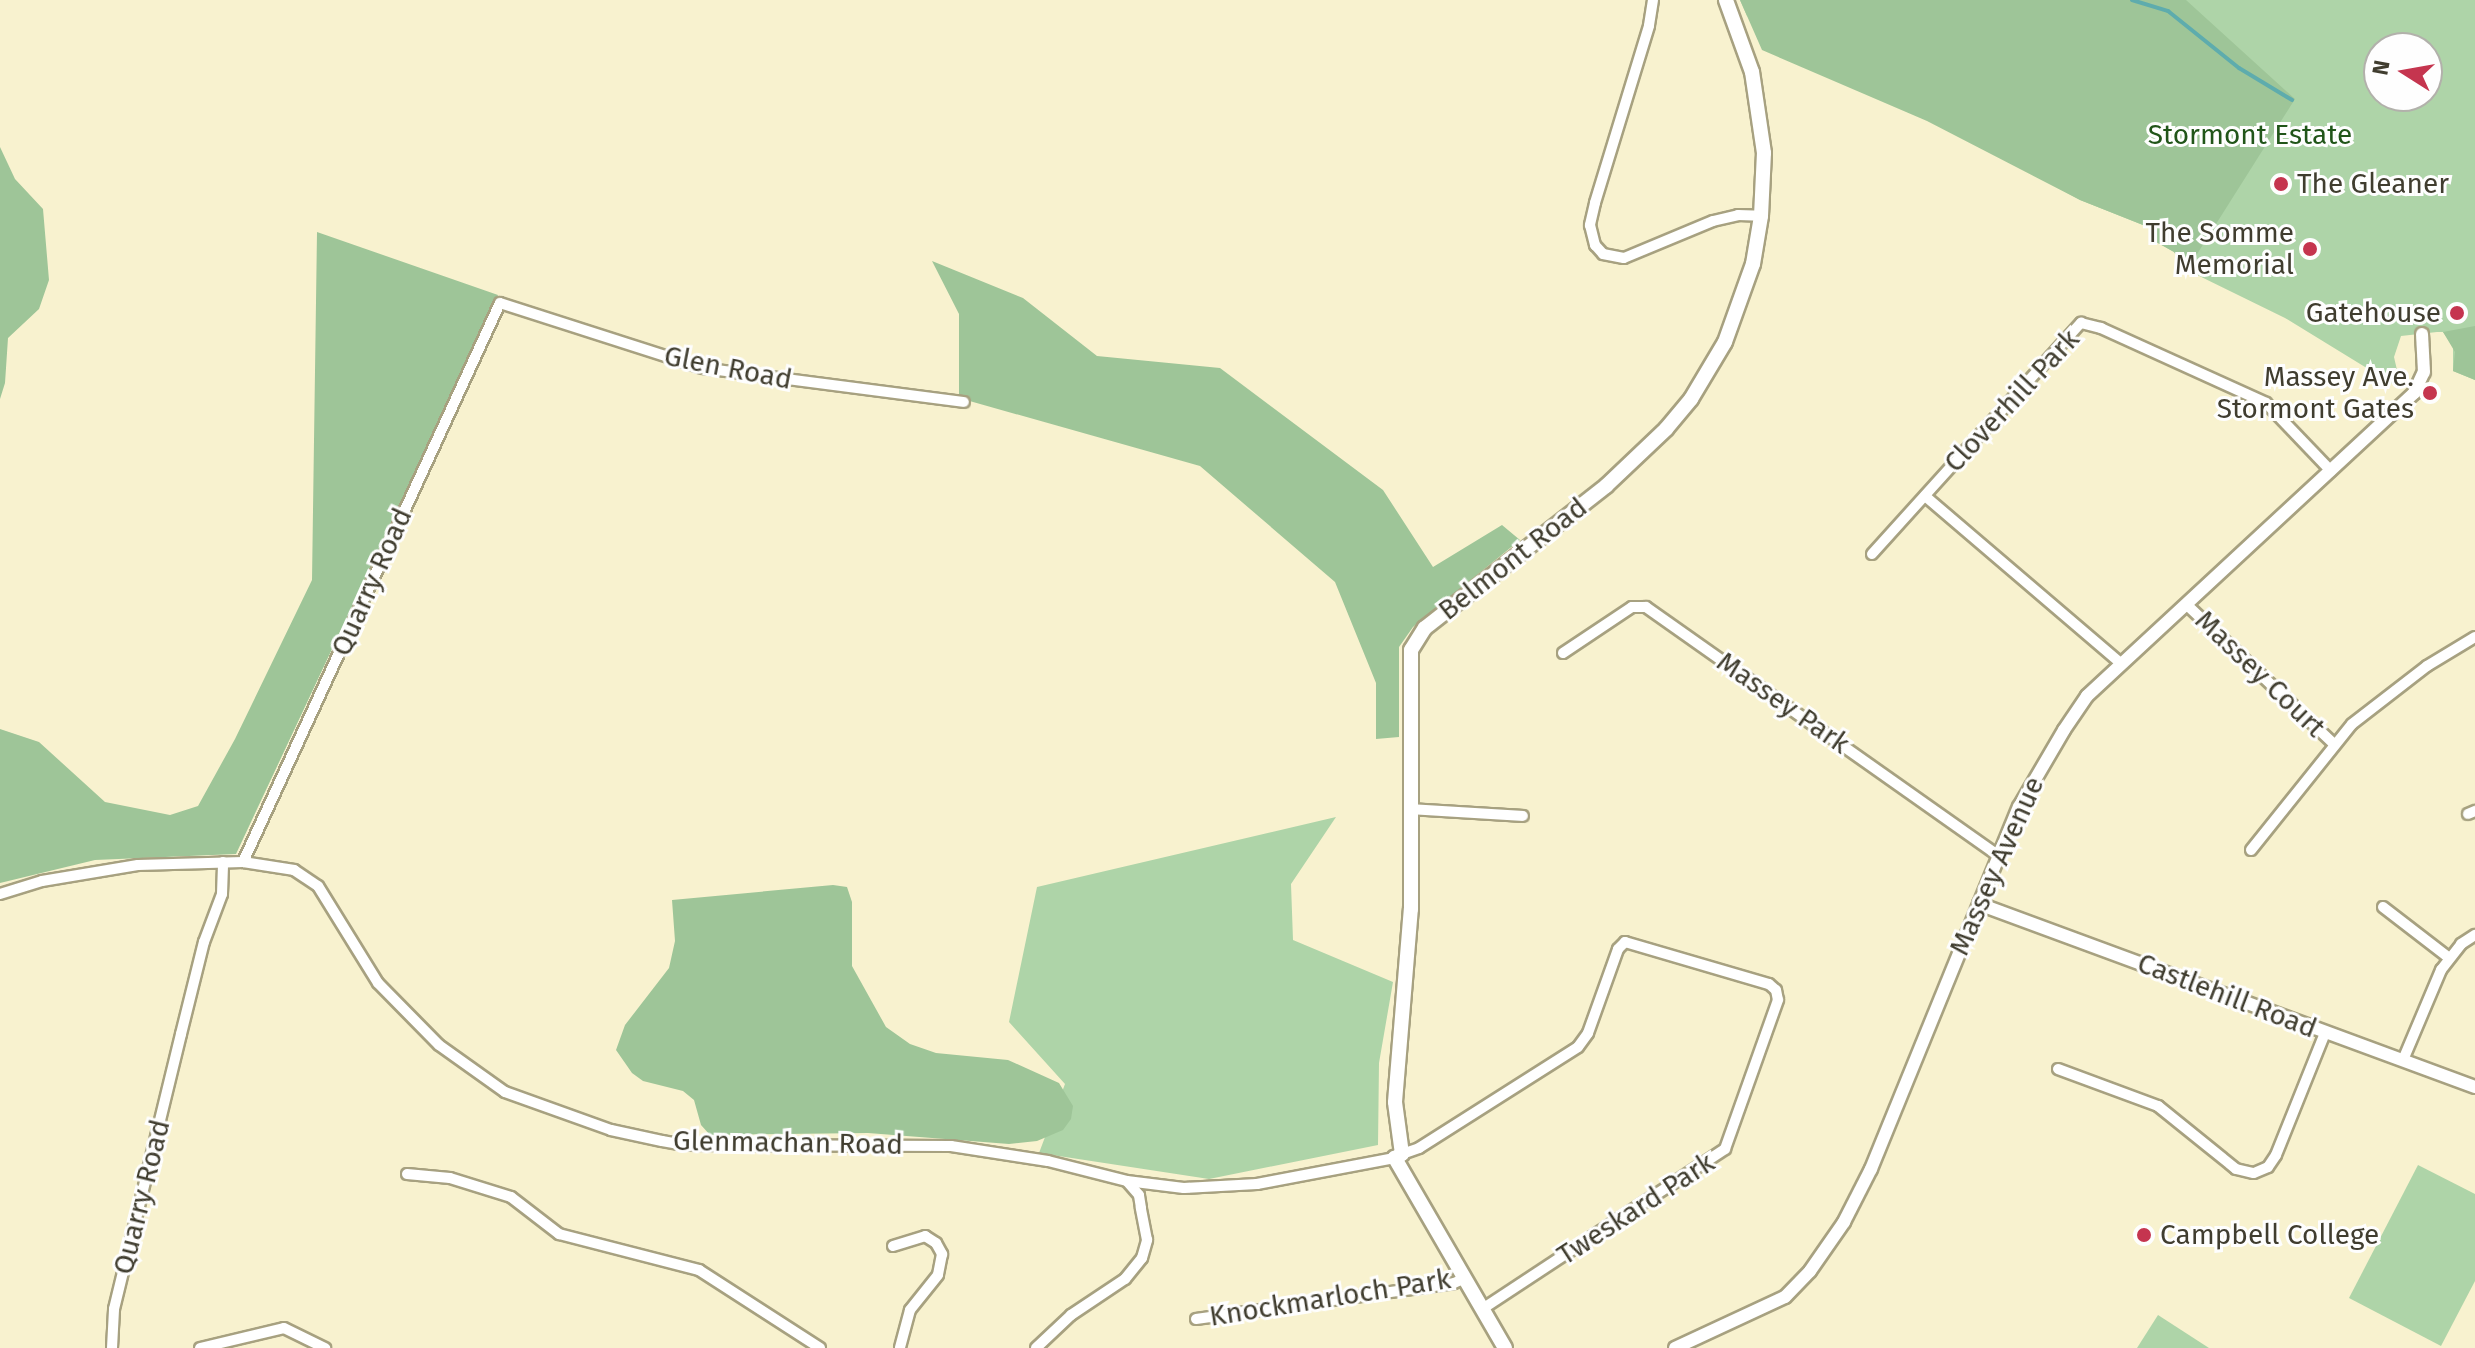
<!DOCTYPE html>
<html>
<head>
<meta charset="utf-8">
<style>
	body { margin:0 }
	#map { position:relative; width:2475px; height:1348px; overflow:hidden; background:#f8f2cf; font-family:"Fira Sans",sans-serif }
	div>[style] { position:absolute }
	.green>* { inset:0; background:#aed4a8 }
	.forest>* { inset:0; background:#9ec598 }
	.stream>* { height:4px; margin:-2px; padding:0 2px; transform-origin:2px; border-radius:2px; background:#5eacad }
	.roads { filter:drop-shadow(2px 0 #a7a180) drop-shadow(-2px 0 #a7a180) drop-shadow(0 2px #a7a180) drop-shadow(0 -2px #a7a180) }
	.minor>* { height:10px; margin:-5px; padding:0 5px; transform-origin:5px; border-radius:5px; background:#fff }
	.tertiary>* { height:12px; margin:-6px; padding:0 6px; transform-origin:6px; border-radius:6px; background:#fff }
	.secondary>* { height:14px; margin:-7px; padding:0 7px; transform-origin:7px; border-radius:7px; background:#fff }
	.dots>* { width:22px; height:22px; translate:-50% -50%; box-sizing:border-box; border:4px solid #fefefe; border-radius:50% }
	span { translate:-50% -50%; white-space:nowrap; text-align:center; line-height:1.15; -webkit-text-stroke:6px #fefefe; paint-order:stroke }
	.park-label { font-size:28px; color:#215519 }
	.poi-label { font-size:28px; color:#403d2f }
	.left { translate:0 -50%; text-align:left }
	.right { translate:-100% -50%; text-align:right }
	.street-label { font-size:28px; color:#403d2f }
	.north { position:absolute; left:2363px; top:32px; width:80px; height:80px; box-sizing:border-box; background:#fefefe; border:2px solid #b2b1ab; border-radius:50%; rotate:281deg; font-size:22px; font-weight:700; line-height:32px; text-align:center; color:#403d2f }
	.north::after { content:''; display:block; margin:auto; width:28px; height:36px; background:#c5354f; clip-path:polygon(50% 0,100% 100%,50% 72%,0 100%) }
</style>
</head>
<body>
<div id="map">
	<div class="green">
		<i style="clip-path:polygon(evenodd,1740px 0,2475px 0,2475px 380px,2453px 371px,2453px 346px,2443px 332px,2437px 332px,2401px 336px,2394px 357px,2400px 383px,2396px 386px,2285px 318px,2187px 270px,2174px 252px,2149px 238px,2153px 229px,2080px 200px,1747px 16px,1740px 0,2379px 48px,2427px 48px,2427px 96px,2379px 96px,2379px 48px)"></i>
		<i style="clip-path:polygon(1336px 817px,1291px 884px,1293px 940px,1393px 982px,1379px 1063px,1378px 1145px,1209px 1179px,1039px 1153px,1065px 1084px,1009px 1022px,1037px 887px)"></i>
		<i style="clip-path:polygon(2418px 1165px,2475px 1194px,2475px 1281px,2441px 1346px,2349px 1298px)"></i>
		<i style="clip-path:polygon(2158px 1315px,2209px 1348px,2137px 1348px)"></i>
	</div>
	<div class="forest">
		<i style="clip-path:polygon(1740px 0,2186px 0,2295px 99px,2187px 270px,2174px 252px,2149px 238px,2153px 229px,2080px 200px,1927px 121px,1762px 50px)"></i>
		<i style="clip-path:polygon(0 147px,15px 179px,43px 209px,49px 280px,39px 309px,8px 338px,5px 383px,0 399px)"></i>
		<i style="clip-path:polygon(317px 232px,498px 295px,236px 854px,95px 860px,0 883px,0 729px,39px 742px,105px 802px,170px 815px,198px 806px,235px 739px,312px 580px)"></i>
		<i style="clip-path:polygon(932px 261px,1023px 298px,1097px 356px,1220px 368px,1383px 490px,1433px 567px,1502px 525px,1520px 540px,1413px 627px,1399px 647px,1399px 737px,1376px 739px,1376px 683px,1335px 582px,1200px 466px,959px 398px,959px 314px)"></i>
		<i style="clip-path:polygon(2475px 326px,2475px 380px,2453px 371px,2455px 352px,2443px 332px)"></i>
		<i style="clip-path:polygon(833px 885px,847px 887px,852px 902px,852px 966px,886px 1027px,910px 1044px,936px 1053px,1008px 1060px,1059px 1083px,1073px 1106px,1071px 1119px,1063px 1130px,1037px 1141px,1009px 1144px,868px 1133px,710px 1135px,701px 1125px,694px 1100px,683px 1091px,643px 1081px,632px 1073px,616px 1050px,625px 1025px,669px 968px,675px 941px,672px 900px)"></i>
	</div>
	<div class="stream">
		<i style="left:2132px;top:0;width:38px;rotate:17deg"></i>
		<i style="left:2168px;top:11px;width:91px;rotate:38.8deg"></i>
		<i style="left:2239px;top:68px;width:62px;rotate:31.1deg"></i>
	</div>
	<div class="roads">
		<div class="minor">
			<i style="left:1653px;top:0;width:26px;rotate:99deg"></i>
			<i style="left:1649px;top:26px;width:185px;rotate:107deg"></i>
			<i style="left:1595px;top:203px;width:23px;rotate:103deg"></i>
			<i style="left:1590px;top:225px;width:21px;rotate:76deg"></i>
			<i style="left:1595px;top:245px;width:12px;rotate:48deg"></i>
			<i style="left:1603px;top:254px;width:21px;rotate:11deg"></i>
			<i style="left:1624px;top:258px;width:96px;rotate:-22.6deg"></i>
			<i style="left:1713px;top:221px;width:26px;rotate:-13deg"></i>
			<i style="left:1738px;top:215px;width:23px;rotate:2deg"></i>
			<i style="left:1925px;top:496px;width:259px;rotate:40.5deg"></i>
			<i style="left:1872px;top:554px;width:312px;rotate:-47.9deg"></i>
			<i style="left:2081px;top:323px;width:21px;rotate:14deg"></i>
			<i style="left:2101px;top:328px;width:181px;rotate:24.4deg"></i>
			<i style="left:2266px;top:403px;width:94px;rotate:46.3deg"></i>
			<i style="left:2187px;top:605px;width:201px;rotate:43.4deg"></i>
			<i style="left:1563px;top:653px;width:83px;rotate:-33.7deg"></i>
			<i style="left:1632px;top:607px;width:14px"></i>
			<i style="left:1646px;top:607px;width:431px;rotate:35.2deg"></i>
			<i style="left:1410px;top:809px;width:113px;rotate:3.5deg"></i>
			<i style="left:2468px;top:814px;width:8px;rotate:-23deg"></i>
			<i style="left:2251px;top:850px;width:161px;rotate:-51.3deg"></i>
			<i style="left:2352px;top:724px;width:95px;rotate:-37.7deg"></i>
			<i style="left:2427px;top:666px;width:56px;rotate:-31.1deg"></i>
			<i style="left:243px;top:862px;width:615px;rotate:-65.31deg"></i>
			<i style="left:500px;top:303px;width:212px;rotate:17.8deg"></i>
			<i style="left:702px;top:368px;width:264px;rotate:7.4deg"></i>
			<i style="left:0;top:894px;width:44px;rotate:-17.2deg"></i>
			<i style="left:42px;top:881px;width:97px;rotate:-9.5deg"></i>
			<i style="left:138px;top:865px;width:105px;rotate:-1.6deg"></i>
			<i style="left:243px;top:862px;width:52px;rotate:8.9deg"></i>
			<i style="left:294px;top:870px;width:29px;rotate:34deg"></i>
			<i style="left:318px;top:886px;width:114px;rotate:58.3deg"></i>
			<i style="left:378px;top:983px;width:87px;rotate:45.5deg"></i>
			<i style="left:439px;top:1045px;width:81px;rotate:35.5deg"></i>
			<i style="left:505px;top:1092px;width:113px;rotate:19.7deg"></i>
			<i style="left:611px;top:1130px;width:52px;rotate:12.2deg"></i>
			<i style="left:662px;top:1141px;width:23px;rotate:10deg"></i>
			<i style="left:685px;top:1145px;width:266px;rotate:0.2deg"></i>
			<i style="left:951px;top:1146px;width:98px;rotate:8.8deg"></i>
			<i style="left:1048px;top:1161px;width:81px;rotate:14.2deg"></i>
			<i style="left:1127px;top:1181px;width:57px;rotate:7deg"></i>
			<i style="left:1184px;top:1188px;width:73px;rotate:-3.1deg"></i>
			<i style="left:1257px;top:1184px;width:140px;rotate:-10.7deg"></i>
			<i style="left:2383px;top:907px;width:82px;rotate:37.6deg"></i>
			<i style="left:2403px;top:1060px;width:98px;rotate:-67.1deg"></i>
			<i style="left:2441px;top:970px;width:33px;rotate:-52deg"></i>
			<i style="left:2461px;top:944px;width:17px;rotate:-33deg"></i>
			<i style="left:2058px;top:1069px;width:107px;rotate:20.3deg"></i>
			<i style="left:2158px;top:1106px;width:100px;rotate:38.9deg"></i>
			<i style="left:2236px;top:1169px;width:18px;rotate:13deg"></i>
			<i style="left:2254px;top:1173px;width:15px;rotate:-23deg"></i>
			<i style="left:2268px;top:1167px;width:14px;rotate:-56deg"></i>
			<i style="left:2276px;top:1155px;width:131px;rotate:-68.1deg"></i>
			<i style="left:1402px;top:1154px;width:18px;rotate:-19deg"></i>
			<i style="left:1419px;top:1148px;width:188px;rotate:-32.4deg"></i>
			<i style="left:1578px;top:1047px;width:17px;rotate:-54deg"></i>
			<i style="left:1588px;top:1033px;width:89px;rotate:-70.3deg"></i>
			<i style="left:1618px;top:949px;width:10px;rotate:-45deg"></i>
			<i style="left:1625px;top:942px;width:150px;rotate:16.3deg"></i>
			<i style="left:1769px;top:984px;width:9px;rotate:41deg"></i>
			<i style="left:1776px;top:990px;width:10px;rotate:79deg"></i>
			<i style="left:1778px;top:1000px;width:158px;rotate:109.6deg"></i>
			<i style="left:1725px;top:1149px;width:291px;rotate:146.6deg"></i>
			<i style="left:407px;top:1174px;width:43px;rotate:5.3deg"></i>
			<i style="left:450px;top:1178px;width:64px;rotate:17.3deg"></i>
			<i style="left:511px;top:1197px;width:61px;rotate:37.6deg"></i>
			<i style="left:559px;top:1234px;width:145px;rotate:14.4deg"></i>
			<i style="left:699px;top:1270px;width:144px;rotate:32.8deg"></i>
			<i style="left:893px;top:1246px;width:34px;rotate:-17deg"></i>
			<i style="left:925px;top:1236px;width:13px;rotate:32deg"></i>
			<i style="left:936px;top:1243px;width:13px;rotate:61deg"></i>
			<i style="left:942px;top:1254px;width:21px;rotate:101deg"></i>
			<i style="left:938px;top:1275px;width:45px;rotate:128.7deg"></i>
			<i style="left:910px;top:1310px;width:39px;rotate:105deg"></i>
			<i style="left:1196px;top:1319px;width:260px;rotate:-7.9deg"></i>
			<i style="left:1454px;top:1283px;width:12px;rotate:-24deg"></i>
			<i style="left:112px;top:1348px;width:39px;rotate:-87deg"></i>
			<i style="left:114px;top:1309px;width:283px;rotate:-76.3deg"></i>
			<i style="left:181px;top:1034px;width:95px;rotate:-76deg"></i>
			<i style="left:204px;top:942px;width:51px;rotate:-69.4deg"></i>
			<i style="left:222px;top:894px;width:32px;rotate:-88deg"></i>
			<i style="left:200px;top:1348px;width:86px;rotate:-13.4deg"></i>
			<i style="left:284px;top:1328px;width:46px;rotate:26deg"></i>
			<i style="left:1036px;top:1348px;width:48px;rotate:-43.3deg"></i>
			<i style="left:1071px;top:1315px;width:65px;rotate:-33.7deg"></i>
			<i style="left:1125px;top:1279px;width:27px;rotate:-51deg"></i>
			<i style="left:1142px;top:1258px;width:19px;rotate:-74deg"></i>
			<i style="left:1147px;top:1240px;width:33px;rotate:-101deg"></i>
			<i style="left:1141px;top:1208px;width:13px;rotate:-99deg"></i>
			<i style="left:1139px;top:1195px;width:18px;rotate:-131deg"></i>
		</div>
		<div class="tertiary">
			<i style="left:1979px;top:904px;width:529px;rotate:20.25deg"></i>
			<i style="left:1675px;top:1348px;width:121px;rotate:-24.9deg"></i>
			<i style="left:1785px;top:1297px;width:36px;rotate:-46deg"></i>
			<i style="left:1810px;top:1271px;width:60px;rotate:-55.2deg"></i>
			<i style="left:1844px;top:1222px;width:59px;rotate:-63deg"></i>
			<i style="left:1871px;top:1169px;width:391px;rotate:-67.8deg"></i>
			<i style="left:2019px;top:807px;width:89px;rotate:-59.7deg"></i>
			<i style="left:2064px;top:730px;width:41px;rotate:-55.9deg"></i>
			<i style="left:2087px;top:696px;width:446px;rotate:-42.8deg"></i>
			<i style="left:2414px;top:393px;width:23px;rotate:-65deg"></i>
			<i style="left:2424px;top:372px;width:38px;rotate:-93deg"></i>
		</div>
		<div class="secondary">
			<i style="left:1505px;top:1348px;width:220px;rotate:-120.1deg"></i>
			<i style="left:1395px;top:1158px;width:8px;rotate:-30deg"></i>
			<i style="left:1402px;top:1154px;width:52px;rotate:-97.7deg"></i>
			<i style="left:1395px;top:1102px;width:194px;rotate:-85.3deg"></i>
			<i style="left:1411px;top:909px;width:259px;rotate:-90deg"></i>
			<i style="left:1411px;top:650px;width:26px;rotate:-58deg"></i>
			<i style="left:1425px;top:628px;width:230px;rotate:-38.1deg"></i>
			<i style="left:1606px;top:486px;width:83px;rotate:-43.5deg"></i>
			<i style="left:1666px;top:429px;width:39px;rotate:-50deg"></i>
			<i style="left:1691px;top:399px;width:66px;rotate:-59.2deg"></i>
			<i style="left:1725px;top:342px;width:83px;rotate:-70.3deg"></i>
			<i style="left:1753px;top:264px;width:49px;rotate:-80.5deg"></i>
			<i style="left:1761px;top:216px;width:63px;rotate:-87.3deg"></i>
			<i style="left:1764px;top:153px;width:82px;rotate:-98.4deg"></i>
			<i style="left:1752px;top:72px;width:77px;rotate:-109.9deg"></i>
		</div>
	</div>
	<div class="dots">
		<i style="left:2281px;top:184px;background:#c5354f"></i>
		<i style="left:2310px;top:249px;background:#c5354f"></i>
		<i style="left:2457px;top:313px;background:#c5354f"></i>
		<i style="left:2430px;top:393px;background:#c5354f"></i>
		<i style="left:2144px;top:1235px;background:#c5354f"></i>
	</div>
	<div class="park-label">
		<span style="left:2250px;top:135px">Stormont Estate</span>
	</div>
	<div class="poi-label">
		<span class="left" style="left:2297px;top:184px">The Gleaner</span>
		<span class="right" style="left:2294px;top:249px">The Somme<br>Memorial</span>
		<span class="right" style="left:2441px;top:313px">Gatehouse</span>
		<span class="right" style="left:2414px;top:393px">Massey Ave.<br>Stormont Gates</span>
		<span class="left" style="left:2160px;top:1235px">Campbell College</span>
	</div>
	<div class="street-label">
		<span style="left:728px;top:368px;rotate:11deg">Glen Road</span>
		<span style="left:2012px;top:401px;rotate:-47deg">Cloverhill Park</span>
		<span style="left:1513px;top:559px;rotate:-38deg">Belmont Road</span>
		<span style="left:372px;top:582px;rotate:-66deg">Quarry Road</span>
		<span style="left:2260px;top:674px;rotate:44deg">Massey Court</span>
		<span style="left:1783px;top:703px;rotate:35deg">Massey Park</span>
		<span style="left:1997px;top:866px;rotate:-66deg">Massey Avenue</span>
		<span style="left:2227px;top:996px;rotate:21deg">Castlehill Road</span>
		<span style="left:788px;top:1143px;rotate:1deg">Glenmachan Road</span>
		<span style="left:142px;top:1197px;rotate:-76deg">Quarry Road</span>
		<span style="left:1636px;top:1209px;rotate:-33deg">Tweskard Park</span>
		<span style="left:1330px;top:1298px;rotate:-9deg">Knockmarloch Park</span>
	</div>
	<div class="north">N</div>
</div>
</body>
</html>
